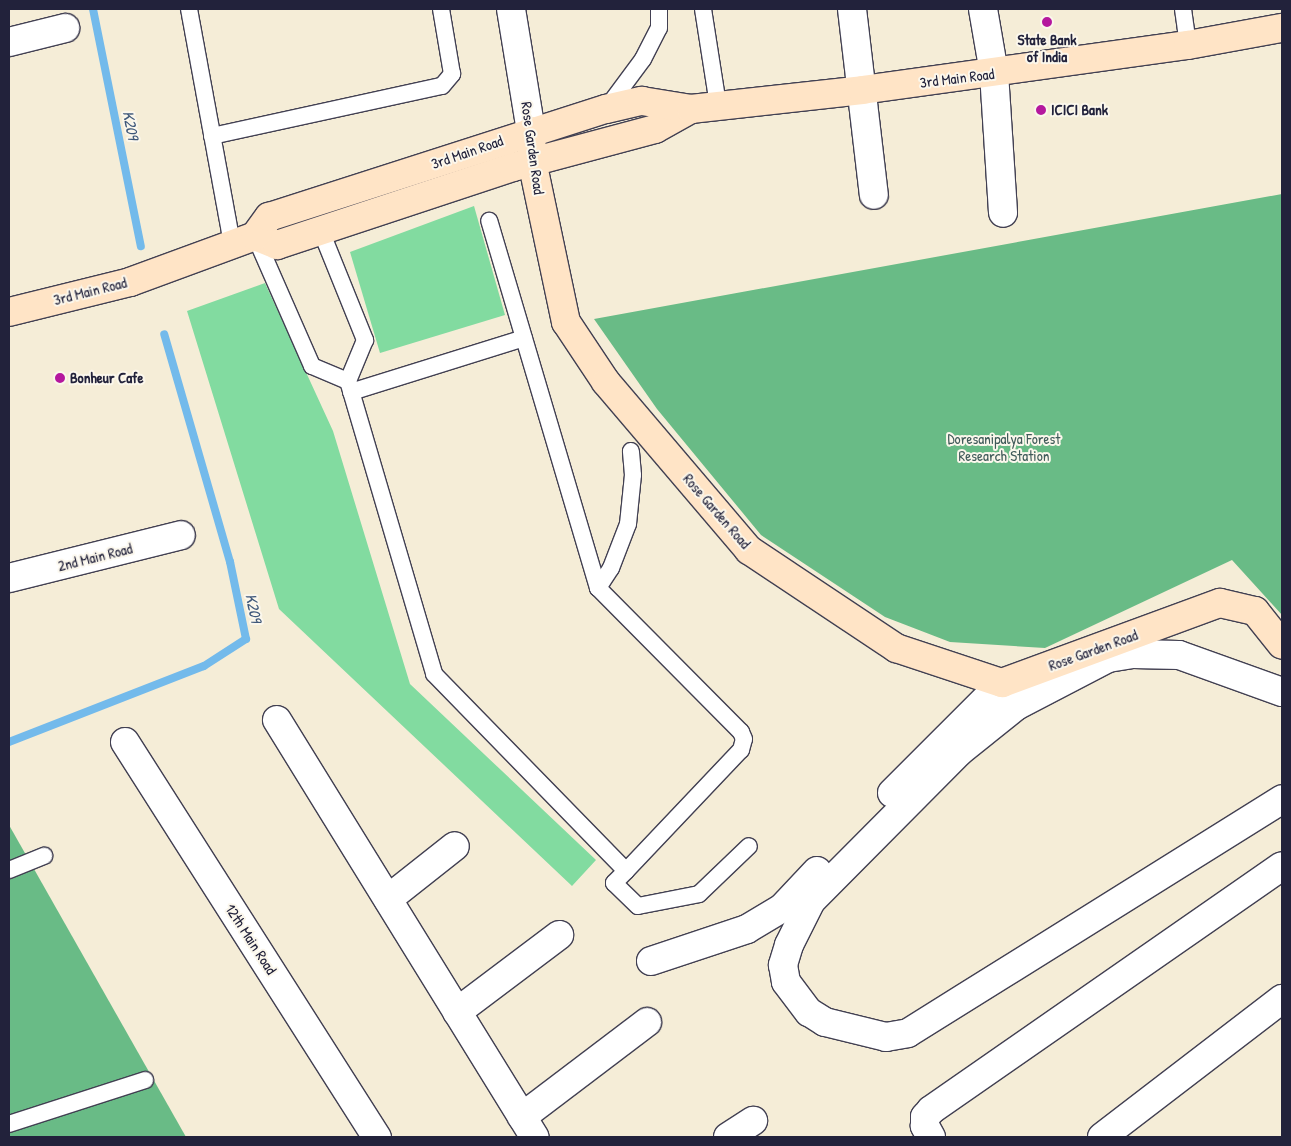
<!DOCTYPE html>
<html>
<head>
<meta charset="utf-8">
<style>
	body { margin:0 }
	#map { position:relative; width:1291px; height:1146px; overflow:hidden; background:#f5edd7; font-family:"Patrick Hand",sans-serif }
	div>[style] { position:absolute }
	.green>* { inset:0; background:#82dba0 }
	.forest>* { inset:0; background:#69bb86 }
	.stream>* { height:8px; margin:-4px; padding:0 4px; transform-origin:4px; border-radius:4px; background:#73baeb }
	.roads { filter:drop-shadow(1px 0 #424052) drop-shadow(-1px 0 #424052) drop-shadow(0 1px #424052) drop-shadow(0 -1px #424052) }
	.lane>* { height:16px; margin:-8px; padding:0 8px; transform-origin:8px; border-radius:8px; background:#fff }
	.street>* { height:28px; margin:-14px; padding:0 14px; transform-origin:14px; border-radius:14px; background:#fff }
	.secondary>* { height:28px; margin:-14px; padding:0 14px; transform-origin:14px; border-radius:14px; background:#ffe4c6 }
	.dots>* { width:14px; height:14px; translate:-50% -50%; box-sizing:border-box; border:2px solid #fbf7ec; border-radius:50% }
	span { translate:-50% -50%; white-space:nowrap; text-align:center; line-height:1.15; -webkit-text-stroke:4px #fbf7ec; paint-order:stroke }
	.poi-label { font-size:15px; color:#22223b; font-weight:700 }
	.left { translate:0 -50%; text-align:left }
	.street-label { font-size:15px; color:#22223b }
	.park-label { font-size:15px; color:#3f5a59 }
	.water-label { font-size:16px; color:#3e5779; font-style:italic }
	.frame { position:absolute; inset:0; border:10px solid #22223b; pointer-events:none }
</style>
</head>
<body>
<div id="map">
	<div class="green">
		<i style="clip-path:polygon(474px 206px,505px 315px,380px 353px,350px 252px)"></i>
		<i style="clip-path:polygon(265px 283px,333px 431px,410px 684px,596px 860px,572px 886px,279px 609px,187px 311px)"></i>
	</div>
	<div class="forest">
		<i style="clip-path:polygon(1282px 194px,1282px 615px,1232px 560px,1045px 648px,950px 642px,885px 617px,761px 535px,657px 409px,594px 319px)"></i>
		<i style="clip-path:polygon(9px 825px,186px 1137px,9px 1137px)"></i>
	</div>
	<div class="stream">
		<i style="left:93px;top:9px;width:242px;rotate:78.6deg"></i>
		<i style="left:9px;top:742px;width:209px;rotate:-21.3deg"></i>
		<i style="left:204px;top:666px;width:50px;rotate:-32.7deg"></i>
		<i style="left:246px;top:639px;width:79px;rotate:-101.7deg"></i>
		<i style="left:230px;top:562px;width:237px;rotate:-106.1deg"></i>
	</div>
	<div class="roads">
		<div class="lane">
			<i style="left:189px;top:9px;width:238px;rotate:79.6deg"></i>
			<i style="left:703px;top:9px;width:97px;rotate:81.1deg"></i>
			<i style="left:1183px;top:9px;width:36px;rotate:82deg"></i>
			<i style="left:606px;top:109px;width:62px;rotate:-53.5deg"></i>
			<i style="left:643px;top:59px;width:35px;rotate:-63deg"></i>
			<i style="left:659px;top:28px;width:19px;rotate:-90deg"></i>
			<i style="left:212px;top:136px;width:235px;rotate:-12.3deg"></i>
			<i style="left:442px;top:86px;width:16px;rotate:-50deg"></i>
			<i style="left:452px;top:74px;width:66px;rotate:-99.6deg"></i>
			<i style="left:321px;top:231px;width:118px;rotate:68deg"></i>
			<i style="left:365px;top:340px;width:44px;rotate:112.5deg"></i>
			<i style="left:348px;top:381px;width:305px;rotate:73.6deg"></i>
			<i style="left:434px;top:674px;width:275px;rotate:45.7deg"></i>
			<i style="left:626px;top:871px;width:167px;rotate:-46.5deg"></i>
			<i style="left:741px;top:750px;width:11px;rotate:-75deg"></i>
			<i style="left:744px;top:739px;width:8px;rotate:-113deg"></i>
			<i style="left:741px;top:732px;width:203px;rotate:-134.8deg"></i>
			<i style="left:598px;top:588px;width:383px;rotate:-106.5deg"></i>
			<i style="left:255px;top:236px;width:142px;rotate:66.3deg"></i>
			<i style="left:312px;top:366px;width:39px;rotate:23deg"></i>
			<i style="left:351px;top:392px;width:181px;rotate:-17.3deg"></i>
			<i style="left:598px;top:588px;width:24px;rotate:-57deg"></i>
			<i style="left:611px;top:568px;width:47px;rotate:-68.9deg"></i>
			<i style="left:628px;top:524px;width:49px;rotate:-84.2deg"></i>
			<i style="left:633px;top:475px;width:24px;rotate:-95deg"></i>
			<i style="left:9px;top:870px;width:38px;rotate:-22deg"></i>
			<i style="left:626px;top:871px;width:17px;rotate:135deg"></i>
			<i style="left:614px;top:883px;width:33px;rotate:44deg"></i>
			<i style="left:638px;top:906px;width:62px;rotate:-11.1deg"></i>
			<i style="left:699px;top:894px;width:69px;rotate:-43.8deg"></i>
			<i style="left:9px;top:1124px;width:143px;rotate:-17.9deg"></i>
		</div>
		<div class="street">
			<i style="left:511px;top:9px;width:124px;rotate:80.7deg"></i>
			<i style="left:852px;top:9px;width:187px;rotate:83.3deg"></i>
			<i style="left:983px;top:9px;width:65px;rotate:80.2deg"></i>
			<i style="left:994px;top:73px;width:140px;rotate:86.3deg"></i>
			<i style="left:9px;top:42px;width:58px;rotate:-14deg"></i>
			<i style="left:9px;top:578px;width:177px;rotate:-14deg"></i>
			<i style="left:1282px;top:692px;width:109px;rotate:-160.2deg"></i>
			<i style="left:1179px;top:655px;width:46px;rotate:-178.8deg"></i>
			<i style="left:1133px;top:654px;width:25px;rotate:171deg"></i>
			<i style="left:1108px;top:658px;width:104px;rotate:152.4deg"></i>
			<i style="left:1016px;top:706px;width:72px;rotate:141.2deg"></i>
			<i style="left:960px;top:751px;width:211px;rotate:134.8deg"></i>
			<i style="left:811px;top:901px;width:49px;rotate:116.6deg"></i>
			<i style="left:789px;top:945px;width:21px;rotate:107deg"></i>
			<i style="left:783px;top:965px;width:17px;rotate:80deg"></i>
			<i style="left:786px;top:982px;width:38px;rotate:53deg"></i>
			<i style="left:809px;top:1012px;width:19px;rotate:32deg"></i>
			<i style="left:825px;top:1022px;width:63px;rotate:13.8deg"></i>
			<i style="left:886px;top:1037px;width:22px;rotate:-10deg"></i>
			<i style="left:908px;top:1033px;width:441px;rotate:-32deg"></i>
			<i style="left:277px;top:720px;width:490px;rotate:58.3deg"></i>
			<i style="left:125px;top:742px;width:469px;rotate:57.5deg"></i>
			<i style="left:892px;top:793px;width:156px;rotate:-45deg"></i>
			<i style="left:1002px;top:683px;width:21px;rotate:59deg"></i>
			<i style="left:388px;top:899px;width:85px;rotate:-38.3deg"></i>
			<i style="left:651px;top:961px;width:101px;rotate:-18.4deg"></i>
			<i style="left:747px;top:929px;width:41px;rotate:-31deg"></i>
			<i style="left:782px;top:908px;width:51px;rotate:-46.6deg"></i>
			<i style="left:457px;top:1012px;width:128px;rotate:-37deg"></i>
			<i style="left:522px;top:1117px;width:157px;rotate:-37.2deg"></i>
			<i style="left:728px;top:1137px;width:30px;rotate:-33deg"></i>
			<i style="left:931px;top:1137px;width:13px;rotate:-119deg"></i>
			<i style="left:925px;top:1126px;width:9px;rotate:-90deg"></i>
			<i style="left:925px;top:1117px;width:9px;rotate:-49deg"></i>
			<i style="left:931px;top:1110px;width:427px;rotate:-34.8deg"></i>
			<i style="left:1102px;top:1137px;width:227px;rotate:-37.5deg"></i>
		</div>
		<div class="secondary">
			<i style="left:531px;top:131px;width:30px;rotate:88deg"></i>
			<i style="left:532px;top:161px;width:165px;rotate:78.1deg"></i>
			<i style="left:566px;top:322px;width:72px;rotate:56.3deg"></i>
			<i style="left:606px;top:382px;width:221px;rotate:49.6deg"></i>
			<i style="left:749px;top:550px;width:177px;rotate:33.7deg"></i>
			<i style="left:896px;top:648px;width:112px;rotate:18.3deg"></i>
			<i style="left:1002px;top:683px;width:232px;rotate:-20.2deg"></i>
			<i style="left:1220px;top:603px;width:36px;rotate:13deg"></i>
			<i style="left:1255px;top:611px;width:43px;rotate:51.5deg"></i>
			<i style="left:255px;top:236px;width:24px;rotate:22deg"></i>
			<i style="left:277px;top:245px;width:249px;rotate:-18.3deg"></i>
			<i style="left:513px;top:167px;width:147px;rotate:-15deg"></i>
			<i style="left:655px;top:129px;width:41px;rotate:-29.1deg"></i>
			<i style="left:9px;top:312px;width:125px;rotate:-13.9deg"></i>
			<i style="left:130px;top:282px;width:133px;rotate:-20.2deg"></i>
			<i style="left:255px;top:236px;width:24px;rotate:-54deg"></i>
			<i style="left:269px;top:217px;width:354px;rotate:-17.8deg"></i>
			<i style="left:606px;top:109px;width:37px;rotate:-13deg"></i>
			<i style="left:642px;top:101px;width:50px;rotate:9.3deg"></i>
			<i style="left:691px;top:109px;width:172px;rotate:-6.3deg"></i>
			<i style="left:862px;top:90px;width:329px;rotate:-7.9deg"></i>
			<i style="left:1188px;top:45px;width:96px;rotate:-10.3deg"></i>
		</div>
	</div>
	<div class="dots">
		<i style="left:1047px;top:22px;background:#b5179e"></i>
		<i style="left:1041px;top:110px;background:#b5179e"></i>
		<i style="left:60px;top:378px;background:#b5179e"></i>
	</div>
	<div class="poi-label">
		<span style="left:1047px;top:48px">State Bank<br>of India</span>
		<span class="left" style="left:1051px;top:110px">ICICI Bank</span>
		<span class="left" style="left:70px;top:378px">Bonheur Cafe</span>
	</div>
	<div class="street-label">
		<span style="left:957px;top:78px;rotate:-7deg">3rd Main Road</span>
		<span style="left:533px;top:148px;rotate:82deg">Rose Garden Road</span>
		<span style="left:467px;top:152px;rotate:-19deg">3rd Main Road</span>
		<span style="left:90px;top:291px;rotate:-14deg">3rd Main Road</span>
		<span style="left:717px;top:511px;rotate:49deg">Rose Garden Road</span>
		<span style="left:95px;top:557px;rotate:-14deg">2nd Main Road</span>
		<span style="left:1093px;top:650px;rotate:-20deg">Rose Garden Road</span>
		<span style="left:251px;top:939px;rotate:57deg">12th Main Road</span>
	</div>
	<div class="park-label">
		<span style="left:1004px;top:447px">Doresanipalya Forest<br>Research Station</span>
	</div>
	<div class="water-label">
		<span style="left:131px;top:125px;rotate:79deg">K209</span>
		<span style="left:254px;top:608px;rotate:78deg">K209</span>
	</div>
	<div class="frame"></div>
</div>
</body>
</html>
